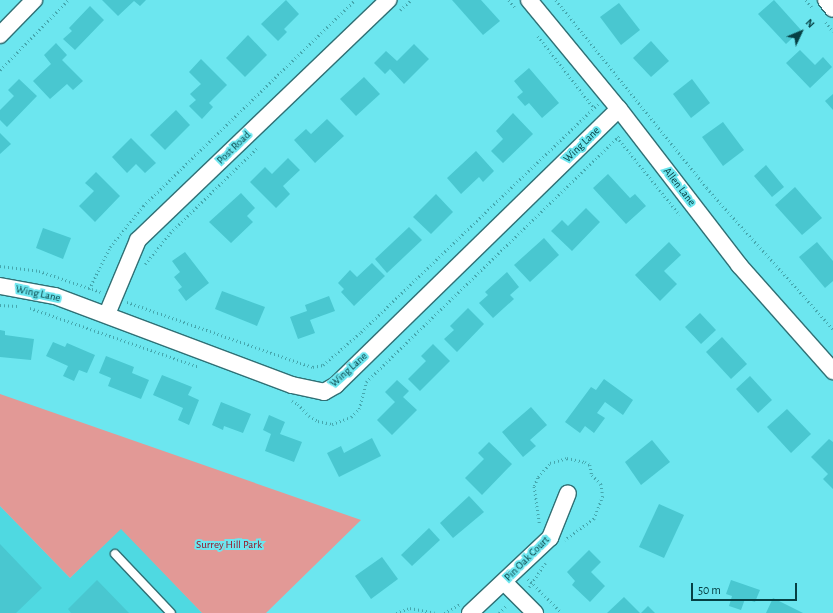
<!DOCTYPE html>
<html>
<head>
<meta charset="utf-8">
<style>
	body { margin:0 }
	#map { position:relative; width:833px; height:613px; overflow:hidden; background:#6ce6ef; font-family:"Alegreya Sans",sans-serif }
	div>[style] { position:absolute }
	.built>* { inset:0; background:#4fd9e1 }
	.green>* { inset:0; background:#e29996 }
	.building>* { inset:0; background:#49c7d0 }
	.path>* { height:2.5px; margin-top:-1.25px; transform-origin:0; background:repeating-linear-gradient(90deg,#45a7ae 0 1px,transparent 0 4px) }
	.roads { filter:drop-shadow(1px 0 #307075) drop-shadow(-1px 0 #307075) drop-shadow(0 1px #307075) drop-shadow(0 -1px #307075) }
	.service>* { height:8px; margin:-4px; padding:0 4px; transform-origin:4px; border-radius:4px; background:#fff }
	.minor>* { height:16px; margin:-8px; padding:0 8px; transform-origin:8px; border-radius:8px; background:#fff }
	span { translate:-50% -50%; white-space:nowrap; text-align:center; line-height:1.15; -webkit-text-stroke:4px #6ce6ef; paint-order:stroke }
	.street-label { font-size:11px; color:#064044 }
	.park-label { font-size:11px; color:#981325 }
	.north { position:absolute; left:781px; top:12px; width:40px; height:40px; -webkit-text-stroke:3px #6ce6ef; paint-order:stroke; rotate:46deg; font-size:11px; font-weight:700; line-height:16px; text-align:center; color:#064044 }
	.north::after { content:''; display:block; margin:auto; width:14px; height:18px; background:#064044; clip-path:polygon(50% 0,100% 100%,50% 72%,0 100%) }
	.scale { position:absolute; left:691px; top:583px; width:106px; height:18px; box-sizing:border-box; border:2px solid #064044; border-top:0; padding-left:5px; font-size:12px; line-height:14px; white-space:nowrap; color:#064044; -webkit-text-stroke:3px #6ce6ef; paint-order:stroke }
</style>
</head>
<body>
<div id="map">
	<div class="built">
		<i style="clip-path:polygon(0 506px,70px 578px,121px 528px,202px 613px,0 613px)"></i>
	</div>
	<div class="green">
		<i style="clip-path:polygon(0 394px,361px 520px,266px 613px,202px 613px,121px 529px,70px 578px,0 506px)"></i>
	</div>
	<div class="building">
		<i style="clip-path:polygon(102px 0,146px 0,140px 6px,134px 1px,118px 16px)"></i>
		<i style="clip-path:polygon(286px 0,299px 14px,284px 29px,287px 32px,278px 41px,261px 24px)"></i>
		<i style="clip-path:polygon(452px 0,481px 0,500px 21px,483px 35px)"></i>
		<i style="clip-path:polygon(774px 0,801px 30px,786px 44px,758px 14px)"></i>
		<i style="clip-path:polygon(619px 3px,640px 30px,621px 45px,600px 17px)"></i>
		<i style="clip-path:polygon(90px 6px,104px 20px,75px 50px,63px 39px,72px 31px,69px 28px)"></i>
		<i style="clip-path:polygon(248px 35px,267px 55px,245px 77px,226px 58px)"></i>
		<i style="clip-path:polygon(651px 41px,669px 61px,651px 77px,633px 58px)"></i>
		<i style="clip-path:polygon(56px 43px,67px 55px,62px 60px,83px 81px,73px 90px,67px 84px,50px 99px,33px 81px,51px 64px,44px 55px)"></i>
		<i style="clip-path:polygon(414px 44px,429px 59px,404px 84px,390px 69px,385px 74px,374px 63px,386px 51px,397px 61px)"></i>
		<i style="clip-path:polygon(800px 50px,815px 65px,823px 57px,832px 67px,810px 88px,786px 63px)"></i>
		<i style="clip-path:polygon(201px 59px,227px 85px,209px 103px,213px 107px,202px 119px,189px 106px,196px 100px,190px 94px,201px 84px,189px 72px)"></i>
		<i style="clip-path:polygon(529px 68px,559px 103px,542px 118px,529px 103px,525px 106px,517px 97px,523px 92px,514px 81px)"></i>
		<i style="clip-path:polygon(364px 77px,380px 94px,356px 116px,340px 99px)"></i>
		<i style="clip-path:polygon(19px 79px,37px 96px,7px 127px,0 120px,0 110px,14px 96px,8px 90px)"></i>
		<i style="clip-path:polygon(692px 79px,710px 103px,691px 118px,673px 94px)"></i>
		<i style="clip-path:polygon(833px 94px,833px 110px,825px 101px)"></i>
		<i style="clip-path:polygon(176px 110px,190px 125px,165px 150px,150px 135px)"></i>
		<i style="clip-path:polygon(513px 113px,533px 134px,503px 163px,491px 151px,503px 139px,496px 131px)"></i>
		<i style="clip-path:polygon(327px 119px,344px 136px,315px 163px,294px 140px,306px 129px,311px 134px)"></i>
		<i style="clip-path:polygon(723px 122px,744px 150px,723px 166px,702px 137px)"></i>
		<i style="clip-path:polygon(0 133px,11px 144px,0 154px)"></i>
		<i style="clip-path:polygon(131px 138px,156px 163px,145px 173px,136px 164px,127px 173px,112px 157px)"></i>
		<i style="clip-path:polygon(476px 151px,494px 171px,483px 182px,479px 177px,461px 194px,447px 178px)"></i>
		<i style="clip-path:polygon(288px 158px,300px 170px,283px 186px,290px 194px,276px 208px,250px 182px,265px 167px,272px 174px)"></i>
		<i style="clip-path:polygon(766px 165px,784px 187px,772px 197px,754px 176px)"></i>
		<i style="clip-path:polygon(96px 172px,120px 196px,95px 222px,79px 206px,94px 191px,85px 183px)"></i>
		<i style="clip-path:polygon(608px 174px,630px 198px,635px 194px,646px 206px,626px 224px,593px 188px)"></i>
		<i style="clip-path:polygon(795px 187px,822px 218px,802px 235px,775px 205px)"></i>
		<i style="clip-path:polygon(241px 193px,255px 208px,247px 216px,253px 222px,231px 243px,209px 222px)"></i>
		<i style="clip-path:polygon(436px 194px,453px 212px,431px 234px,413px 217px)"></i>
		<i style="clip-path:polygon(586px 208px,600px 222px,572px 251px,551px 231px,562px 220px,568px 226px)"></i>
		<i style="clip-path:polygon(409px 227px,422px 240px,387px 273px,375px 259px)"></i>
		<i style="clip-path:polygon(43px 228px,71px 238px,63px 259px,36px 248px)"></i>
		<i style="clip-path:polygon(544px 238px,559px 255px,530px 282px,514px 265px)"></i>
		<i style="clip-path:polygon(669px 242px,681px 255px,664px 271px,677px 284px,660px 301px,635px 275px)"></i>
		<i style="clip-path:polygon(817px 242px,833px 261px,833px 281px,825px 288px,799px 257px)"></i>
		<i style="clip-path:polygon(185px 252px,209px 283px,186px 301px,178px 290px,182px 287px,174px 277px,180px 272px,172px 261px)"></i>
		<i style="clip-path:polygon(372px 263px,385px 276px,354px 306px,341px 292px,344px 289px,338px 283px,350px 270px,357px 277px)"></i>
		<i style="clip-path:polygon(507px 272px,519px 287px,510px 295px,514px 299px,493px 318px,479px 303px,488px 295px,485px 292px)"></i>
		<i style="clip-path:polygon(222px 291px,265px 307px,257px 326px,215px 309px)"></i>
		<i style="clip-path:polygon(329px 296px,335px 311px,310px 320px,315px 333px,298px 339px,290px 317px,307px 311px,305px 305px)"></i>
		<i style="clip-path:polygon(468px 308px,484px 324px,457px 352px,444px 339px,454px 330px,450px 326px)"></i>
		<i style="clip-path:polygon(700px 313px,716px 330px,701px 344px,685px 327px)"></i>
		<i style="clip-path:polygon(0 330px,5px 331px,5px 335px,34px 339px,31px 360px,0 357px)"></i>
		<i style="clip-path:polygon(722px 337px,747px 364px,731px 379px,706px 352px)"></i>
		<i style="clip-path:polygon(53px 342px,65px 347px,67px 343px,95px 355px,87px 373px,79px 370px,74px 381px,63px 376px,68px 366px,46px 356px)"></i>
		<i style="clip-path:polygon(433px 344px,450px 361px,420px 391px,408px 379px,426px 361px,421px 356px)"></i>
		<i style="clip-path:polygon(106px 356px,134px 367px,132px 373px,149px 380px,141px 399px,108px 386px,111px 378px,99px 373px)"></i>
		<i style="clip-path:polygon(162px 375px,192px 387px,188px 395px,199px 400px,189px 425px,178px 420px,183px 408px,153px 395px)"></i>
		<i style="clip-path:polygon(750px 376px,772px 400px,758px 413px,736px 389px)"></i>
		<i style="clip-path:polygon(604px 379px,633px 400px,623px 415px,605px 402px,597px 413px,605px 418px,594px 433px,585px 426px,580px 433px,565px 422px,591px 387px,596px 390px)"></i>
		<i style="clip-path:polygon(397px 380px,409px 391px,403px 397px,417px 410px,392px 435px,377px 420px,395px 402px,385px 392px)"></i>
		<i style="clip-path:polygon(221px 402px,251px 414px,243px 433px,224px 426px,223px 430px,212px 425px)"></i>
		<i style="clip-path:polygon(531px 407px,547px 425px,530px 440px,536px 446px,523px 457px,502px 432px)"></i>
		<i style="clip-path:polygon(787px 409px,811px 434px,791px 453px,767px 427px)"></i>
		<i style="clip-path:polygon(269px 415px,285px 422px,280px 434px,302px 442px,294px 462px,265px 451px,271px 434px,263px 430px)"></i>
		<i style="clip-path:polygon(372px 438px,381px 456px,339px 477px,327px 453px,341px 446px,344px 453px)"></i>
		<i style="clip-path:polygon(829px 439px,833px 442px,833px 489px,823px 479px,828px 474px,811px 457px)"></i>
		<i style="clip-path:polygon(652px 440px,670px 462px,641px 485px,625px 462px)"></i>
		<i style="clip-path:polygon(489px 442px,512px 464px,482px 495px,465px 478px,484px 459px,478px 453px)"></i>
		<i style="clip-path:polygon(469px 496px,484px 512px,453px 538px,440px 523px)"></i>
		<i style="clip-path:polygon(659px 504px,684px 515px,664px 558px,639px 547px)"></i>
		<i style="clip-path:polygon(429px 528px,440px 540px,412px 566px,401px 555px)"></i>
		<i style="clip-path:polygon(0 544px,42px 588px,16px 613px,0 613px)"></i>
		<i style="clip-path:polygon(589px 550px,601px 562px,591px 572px,605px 586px,590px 602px,572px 585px,575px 581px,567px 572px)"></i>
		<i style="clip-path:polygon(382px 557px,398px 579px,371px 599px,355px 576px)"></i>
		<i style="clip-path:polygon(97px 580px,129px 613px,71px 613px,68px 609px)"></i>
		<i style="clip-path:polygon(731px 580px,760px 590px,755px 602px,745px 599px,741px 610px,729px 606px,732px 596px,726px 594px)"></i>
		<i style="clip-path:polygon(624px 597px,640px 613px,607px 613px)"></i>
		<i style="clip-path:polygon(773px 598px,803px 613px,766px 613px)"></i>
		<i style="clip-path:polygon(648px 606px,655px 613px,641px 613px)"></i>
	</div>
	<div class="path">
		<i style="left:509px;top:0;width:11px;rotate:52deg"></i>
		<i style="left:556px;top:0;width:241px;rotate:51.2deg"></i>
		<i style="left:707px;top:188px;width:189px;rotate:48.2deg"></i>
		<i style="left:806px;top:0;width:9px;rotate:49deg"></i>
		<i style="left:400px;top:10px;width:15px;rotate:-42deg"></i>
		<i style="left:826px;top:22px;width:12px;rotate:55deg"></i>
		<i style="left:538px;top:36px;width:91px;rotate:52.1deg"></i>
		<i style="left:0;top:70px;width:98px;rotate:-45.8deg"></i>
		<i style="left:617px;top:137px;width:100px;rotate:51.1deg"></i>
		<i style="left:145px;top:264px;width:40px;rotate:-51deg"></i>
		<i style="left:170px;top:233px;width:122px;rotate:-44.3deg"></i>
		<i style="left:0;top:266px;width:39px;rotate:7deg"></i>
		<i style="left:39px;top:271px;width:65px;rotate:18.7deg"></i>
		<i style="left:89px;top:289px;width:47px;rotate:-63.4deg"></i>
		<i style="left:110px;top:247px;width:53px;rotate:-51.2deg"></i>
		<i style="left:143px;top:206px;width:296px;rotate:-44.2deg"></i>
		<i style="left:127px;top:302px;width:183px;rotate:19.4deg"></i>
		<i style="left:300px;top:363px;width:14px;rotate:17deg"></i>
		<i style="left:313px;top:367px;width:10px;rotate:-11deg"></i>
		<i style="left:323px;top:365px;width:50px;rotate:-41deg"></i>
		<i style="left:361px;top:332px;width:329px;rotate:-43.9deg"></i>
		<i style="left:0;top:305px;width:17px;rotate:3deg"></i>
		<i style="left:30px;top:308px;width:179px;rotate:19.2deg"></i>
		<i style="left:292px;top:401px;width:7px;rotate:27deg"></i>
		<i style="left:298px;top:404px;width:16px;rotate:47deg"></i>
		<i style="left:309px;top:416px;width:10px;rotate:29deg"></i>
		<i style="left:318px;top:421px;width:14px;rotate:12deg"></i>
		<i style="left:332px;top:424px;width:20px;rotate:-20deg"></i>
		<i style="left:351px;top:417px;width:11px;rotate:-45deg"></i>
		<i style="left:359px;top:409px;width:28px;rotate:-75deg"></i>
		<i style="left:366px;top:382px;width:356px;rotate:-44.2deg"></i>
		<i style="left:539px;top:523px;width:37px;rotate:-98deg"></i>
		<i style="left:534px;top:486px;width:10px;rotate:-66deg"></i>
		<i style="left:538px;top:477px;width:18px;rotate:-49deg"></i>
		<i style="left:550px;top:463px;width:18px;rotate:-16deg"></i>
		<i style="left:567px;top:458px;width:18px;rotate:13deg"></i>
		<i style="left:585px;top:462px;width:6px;rotate:31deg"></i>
		<i style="left:590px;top:465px;width:10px;rotate:79deg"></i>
		<i style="left:592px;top:475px;width:13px;rotate:45deg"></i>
		<i style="left:601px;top:484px;width:12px;rotate:81deg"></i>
		<i style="left:603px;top:496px;width:25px;rotate:111deg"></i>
		<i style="left:594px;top:519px;width:36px;rotate:144deg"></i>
		<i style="left:528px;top:579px;width:48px;rotate:45deg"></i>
		<i style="left:529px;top:587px;width:29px;rotate:-56deg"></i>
		<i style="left:396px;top:613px;width:15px;rotate:-20deg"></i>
		<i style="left:410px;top:608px;width:25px;rotate:11deg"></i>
		<i style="left:444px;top:613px;width:18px;rotate:-29deg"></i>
		<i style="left:499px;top:613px;width:11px;rotate:-45deg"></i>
	</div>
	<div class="roads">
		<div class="service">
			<i style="left:115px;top:554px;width:81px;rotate:46.5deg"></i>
		</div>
		<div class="minor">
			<i style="left:529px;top:0;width:141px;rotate:50.5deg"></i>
			<i style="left:619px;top:109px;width:197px;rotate:52.4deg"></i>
			<i style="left:739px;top:265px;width:142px;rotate:48.4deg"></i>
			<i style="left:826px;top:0;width:11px;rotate:52deg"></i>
			<i style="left:0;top:35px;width:49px;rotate:-45.8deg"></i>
			<i style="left:0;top:286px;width:56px;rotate:10.3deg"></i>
			<i style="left:55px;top:296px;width:253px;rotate:20.6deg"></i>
			<i style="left:292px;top:385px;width:33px;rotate:12deg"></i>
			<i style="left:324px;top:392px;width:14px;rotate:-30deg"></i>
			<i style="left:336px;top:385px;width:395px;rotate:-44.3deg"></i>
			<i style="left:107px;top:314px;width:80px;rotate:-67.3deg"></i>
			<i style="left:138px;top:240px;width:347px;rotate:-43.8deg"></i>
			<i style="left:504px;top:582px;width:44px;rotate:45deg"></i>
			<i style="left:470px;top:613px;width:110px;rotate:-43.2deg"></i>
			<i style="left:550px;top:538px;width:48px;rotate:-68.2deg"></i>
		</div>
	</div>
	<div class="street-label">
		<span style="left:582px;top:145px;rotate:-44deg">Wing Lane</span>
		<span style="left:234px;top:148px;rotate:-44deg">Post Road</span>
		<span style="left:679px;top:187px;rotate:52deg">Allen Lane</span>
		<span style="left:38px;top:294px;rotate:12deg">Wing Lane</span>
		<span style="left:349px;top:370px;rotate:-42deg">Wing Lane</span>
		<span style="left:527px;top:559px;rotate:-45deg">Pin Oak Court</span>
	</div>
	<div class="park-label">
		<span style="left:229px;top:545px">Surrey Hill Park</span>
	</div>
	<div class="north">N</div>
	<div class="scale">50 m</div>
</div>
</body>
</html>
